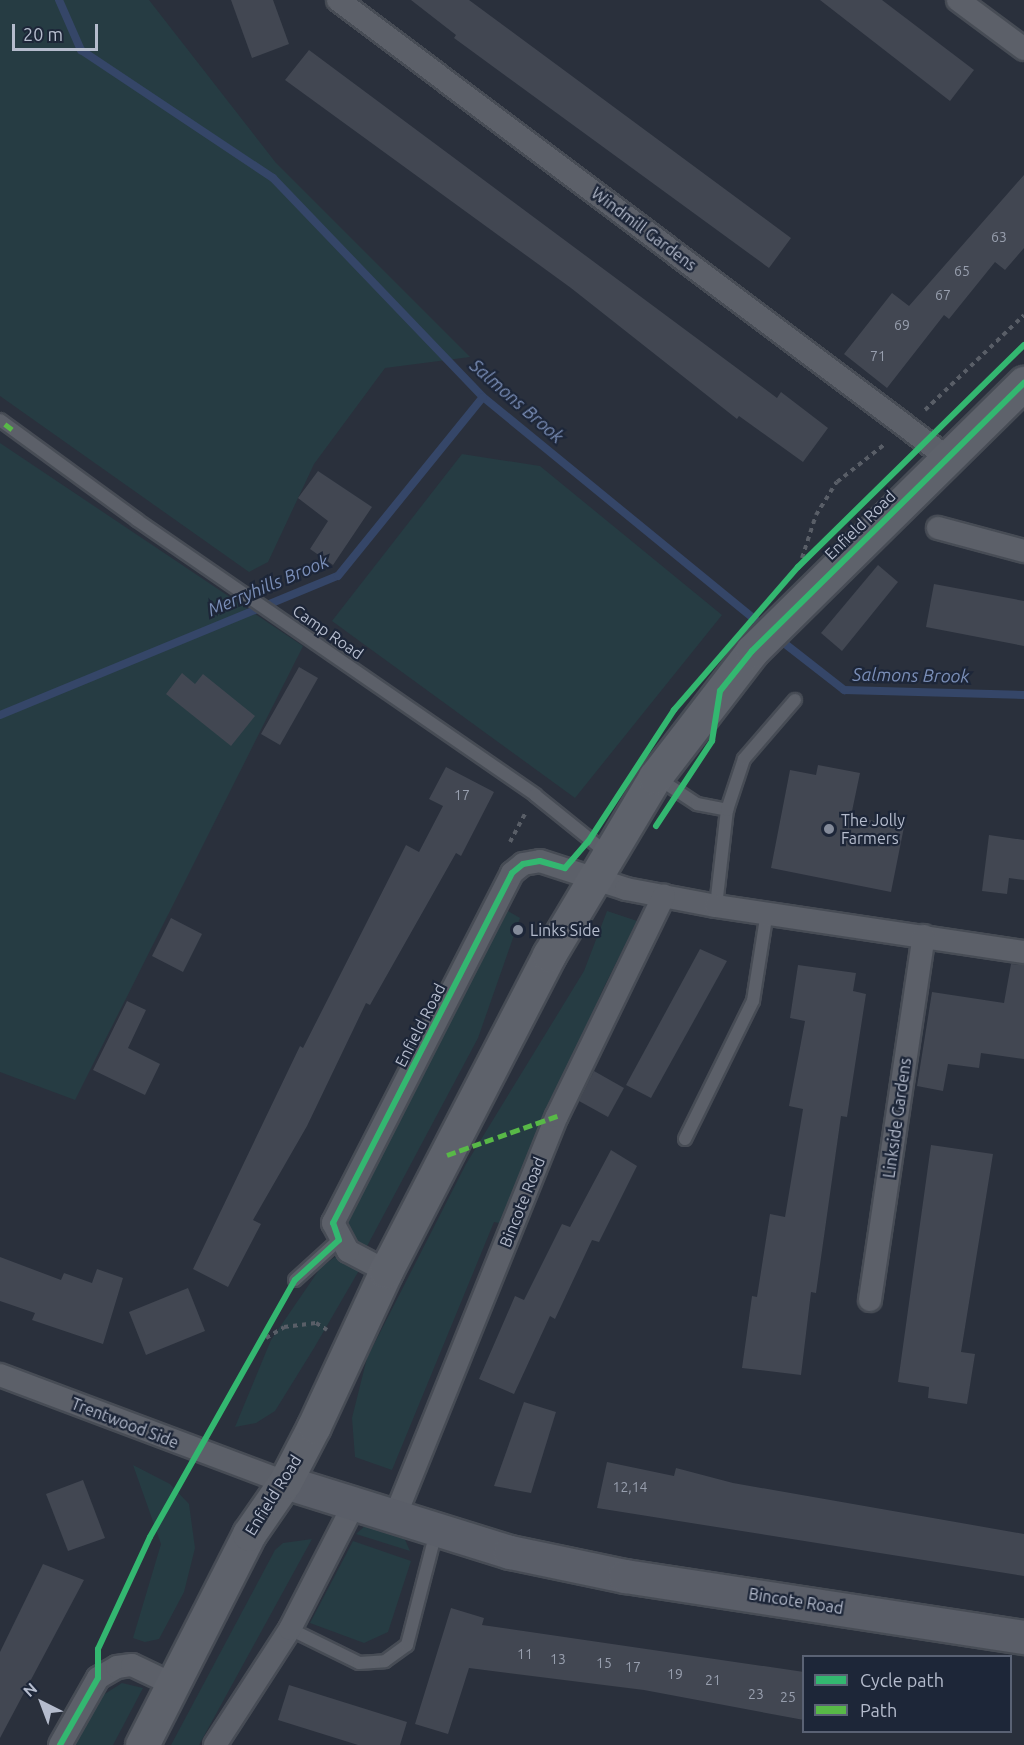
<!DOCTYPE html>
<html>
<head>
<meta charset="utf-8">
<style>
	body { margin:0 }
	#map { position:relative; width:1024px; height:1745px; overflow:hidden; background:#2a303c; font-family:Ubuntu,sans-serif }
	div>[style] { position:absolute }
	.green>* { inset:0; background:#263c43 }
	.stream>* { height:8px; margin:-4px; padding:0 4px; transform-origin:4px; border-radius:4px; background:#354668 }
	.building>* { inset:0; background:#424752 }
	.path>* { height:4px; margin-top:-2px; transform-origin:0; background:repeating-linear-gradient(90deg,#595e67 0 4.5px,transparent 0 9px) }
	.roads { filter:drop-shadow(2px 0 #474c55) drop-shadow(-2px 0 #474c55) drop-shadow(0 2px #474c55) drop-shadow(0 -2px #474c55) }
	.lane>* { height:12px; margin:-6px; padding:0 6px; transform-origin:6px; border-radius:6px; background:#5c6069 }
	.street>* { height:22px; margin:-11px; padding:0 11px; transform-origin:11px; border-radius:11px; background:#5c6069 }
	.secondary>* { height:33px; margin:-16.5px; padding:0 16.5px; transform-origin:16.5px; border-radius:16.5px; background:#5a5e68 }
	.primary>* { height:33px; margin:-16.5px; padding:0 16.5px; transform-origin:16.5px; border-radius:16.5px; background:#5e626b }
	.quiet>* { height:4.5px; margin-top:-2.25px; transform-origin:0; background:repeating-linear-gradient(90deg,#58b947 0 9px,transparent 0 13.5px) }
	.cycleway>* { height:6px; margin:-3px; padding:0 3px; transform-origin:3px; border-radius:3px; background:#33b770 }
	.dots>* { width:16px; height:16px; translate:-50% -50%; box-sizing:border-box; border:3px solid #1d2638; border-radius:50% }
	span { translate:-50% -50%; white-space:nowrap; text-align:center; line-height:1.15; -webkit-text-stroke:4.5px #1d2638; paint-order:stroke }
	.number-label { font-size:14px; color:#989fae }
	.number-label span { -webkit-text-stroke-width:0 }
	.street-label { font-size:16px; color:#b5bccd }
	.poi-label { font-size:16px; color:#b5bccd }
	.left { translate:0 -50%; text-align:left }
	.water-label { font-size:18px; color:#7a8eb7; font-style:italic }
	.legend { position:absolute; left:802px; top:1655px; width:210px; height:78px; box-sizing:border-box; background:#1d2638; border:2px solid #5a6274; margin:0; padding:8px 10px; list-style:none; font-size:18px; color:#b5bccd }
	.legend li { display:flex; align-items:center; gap:12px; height:30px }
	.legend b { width:30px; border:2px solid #5a6274 }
	.north { position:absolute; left:12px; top:1673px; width:60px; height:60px; -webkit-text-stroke:4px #1d2638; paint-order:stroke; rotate:318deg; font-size:16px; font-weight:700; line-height:24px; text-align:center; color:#b5bccd }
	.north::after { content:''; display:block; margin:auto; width:21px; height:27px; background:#b5bccd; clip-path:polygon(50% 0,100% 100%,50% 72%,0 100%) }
	.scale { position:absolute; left:12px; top:24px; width:86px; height:27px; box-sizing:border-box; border:3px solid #b5bccd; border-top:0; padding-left:8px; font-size:18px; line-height:21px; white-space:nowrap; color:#b5bccd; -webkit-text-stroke:4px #1d2638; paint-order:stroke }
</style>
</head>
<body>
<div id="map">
	<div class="green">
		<i style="clip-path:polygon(0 0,149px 0,276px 163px,470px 357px,385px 368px,314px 464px,268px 562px,249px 572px,0 396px)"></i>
		<i style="clip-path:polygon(0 443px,303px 646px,75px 1100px,0 1072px)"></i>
		<i style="clip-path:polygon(462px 454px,540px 466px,722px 615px,575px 798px,332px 621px)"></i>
		<i style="clip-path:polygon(503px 908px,520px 918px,478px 1038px,365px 1250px,345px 1231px,349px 1219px,394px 1119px)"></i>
		<i style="clip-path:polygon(607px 911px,637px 921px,602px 991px,505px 1224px,494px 1222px,392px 1470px,355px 1457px,352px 1418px,367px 1358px,466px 1164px,584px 971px)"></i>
		<i style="clip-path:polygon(338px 1255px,361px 1267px,314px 1348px,275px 1411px,256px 1423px,235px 1427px,271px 1340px,321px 1267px)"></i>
		<i style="clip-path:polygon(133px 1465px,170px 1484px,189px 1504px,195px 1548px,184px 1592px,159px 1639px,145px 1642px,133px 1638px,161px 1544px)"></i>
		<i style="clip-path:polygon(366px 1525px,403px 1535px,410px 1551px,356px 1534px)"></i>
		<i style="clip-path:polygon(312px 1539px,199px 1745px,171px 1745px,275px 1550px,283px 1543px)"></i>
		<i style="clip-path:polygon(353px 1541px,411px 1561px,388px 1632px,364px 1643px,310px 1623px)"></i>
		<i style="clip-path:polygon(122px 1683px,143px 1688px,113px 1745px,70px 1745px,92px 1702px)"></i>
	</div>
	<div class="stream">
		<i style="left:59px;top:0;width:55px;rotate:66.3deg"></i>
		<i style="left:81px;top:50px;width:231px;rotate:33.7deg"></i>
		<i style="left:273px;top:178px;width:303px;rotate:46.2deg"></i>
		<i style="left:483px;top:397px;width:365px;rotate:39.3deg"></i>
		<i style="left:775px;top:636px;width:88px;rotate:38deg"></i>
		<i style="left:844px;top:690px;width:180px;rotate:1.6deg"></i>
		<i style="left:0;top:715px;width:365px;rotate:-22.4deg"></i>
		<i style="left:338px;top:576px;width:230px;rotate:-51deg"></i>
	</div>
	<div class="building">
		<i style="clip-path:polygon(231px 0,273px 0,289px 44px,252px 58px)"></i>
		<i style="clip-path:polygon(411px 0,469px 0,791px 238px,769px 268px,454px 38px,456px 35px)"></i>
		<i style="clip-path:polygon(820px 0,882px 0,974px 70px,950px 101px)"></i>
		<i style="clip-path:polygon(309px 50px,777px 398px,781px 392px,828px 428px,803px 462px,739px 416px,737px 419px,571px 288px,285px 80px)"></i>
		<i style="clip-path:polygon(1024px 175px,1024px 248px,1005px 270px,995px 262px,949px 319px,944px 315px,887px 388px,844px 354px,892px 293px,909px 306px)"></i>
		<i style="clip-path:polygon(318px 471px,372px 507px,333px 565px,310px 549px,328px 521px,298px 498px)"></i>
		<i style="clip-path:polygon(878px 565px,898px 582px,842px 651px,821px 633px)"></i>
		<i style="clip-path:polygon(934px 584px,1024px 601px,1024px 646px,926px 627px)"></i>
		<i style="clip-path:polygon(299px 667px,318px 678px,280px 745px,261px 734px)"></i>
		<i style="clip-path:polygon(182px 673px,195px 684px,203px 674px,255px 716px,231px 746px,166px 694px)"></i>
		<i style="clip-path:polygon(818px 765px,860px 773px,851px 816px,904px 827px,891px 892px,771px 868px,790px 770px,816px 775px)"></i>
		<i style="clip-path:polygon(446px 767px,494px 792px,461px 856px,456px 853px,370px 1005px,366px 1003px,307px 1126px,253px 1220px,261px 1224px,228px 1287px,193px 1269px,300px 1046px,303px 1048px,406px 845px,419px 852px,443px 806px,429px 799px)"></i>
		<i style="clip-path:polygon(989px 835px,1024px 840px,1024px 880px,1009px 878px,1007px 894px,982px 891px)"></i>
		<i style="clip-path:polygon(171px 918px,202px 934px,183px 972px,152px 956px)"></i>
		<i style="clip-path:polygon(700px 949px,727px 961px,651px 1098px,626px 1085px)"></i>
		<i style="clip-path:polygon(1011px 964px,1024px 965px,1024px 1059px,981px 1053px,979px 1068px,948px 1064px,943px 1091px,917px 1086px,932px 992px,1004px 1003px)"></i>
		<i style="clip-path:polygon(798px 965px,856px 973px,853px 991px,866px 994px,847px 1117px,841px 1116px,816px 1293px,811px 1292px,801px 1375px,742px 1368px,752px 1296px,757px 1297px,770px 1214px,785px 1217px,803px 1109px,789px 1106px,805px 1021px,790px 1018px)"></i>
		<i style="clip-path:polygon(127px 1001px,146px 1010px,128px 1048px,160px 1064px,145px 1095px,93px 1070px)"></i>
		<i style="clip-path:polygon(594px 1071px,624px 1088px,608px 1117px,579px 1101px)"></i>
		<i style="clip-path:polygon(931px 1145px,993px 1154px,961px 1352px,975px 1354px,967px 1404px,928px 1398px,929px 1387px,898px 1382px)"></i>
		<i style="clip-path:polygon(611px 1150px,637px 1166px,599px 1242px,592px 1240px,555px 1319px,550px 1316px,514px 1394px,479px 1379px,515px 1296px,524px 1300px,562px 1224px,570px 1227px)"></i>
		<i style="clip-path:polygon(0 1257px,61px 1280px,64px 1273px,92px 1283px,97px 1269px,123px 1278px,103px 1344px,32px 1320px,35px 1313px,0 1301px)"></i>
		<i style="clip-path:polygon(188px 1288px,205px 1331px,146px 1355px,129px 1312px)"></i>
		<i style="clip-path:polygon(524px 1402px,556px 1412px,531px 1493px,494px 1486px)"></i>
		<i style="clip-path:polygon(607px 1462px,674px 1476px,676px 1468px,733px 1483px,1024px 1534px,1024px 1576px,597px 1508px)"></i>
		<i style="clip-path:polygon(83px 1480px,105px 1538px,68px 1551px,46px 1494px)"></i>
		<i style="clip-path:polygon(43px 1564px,84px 1580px,0 1738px,0 1652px)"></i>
		<i style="clip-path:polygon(451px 1608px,484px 1618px,482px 1625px,804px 1672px,804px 1720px,644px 1690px,469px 1668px,448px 1734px,415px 1724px)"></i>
		<i style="clip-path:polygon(289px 1685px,407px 1722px,400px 1745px,358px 1745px,278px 1720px)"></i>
	</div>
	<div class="path">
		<i style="left:925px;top:410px;width:137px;rotate:-43.8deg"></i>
		<i style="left:802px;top:558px;width:45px;rotate:-72deg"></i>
		<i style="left:816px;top:515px;width:39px;rotate:-58deg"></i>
		<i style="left:837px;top:482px;width:61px;rotate:-38.4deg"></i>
		<i style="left:510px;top:842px;width:34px;rotate:-62deg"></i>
		<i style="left:266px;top:1338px;width:21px;rotate:-31deg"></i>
		<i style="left:284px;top:1327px;width:32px;rotate:-7deg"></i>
		<i style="left:316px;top:1323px;width:13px;rotate:32deg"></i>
	</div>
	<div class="roads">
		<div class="lane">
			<i style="left:0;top:420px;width:170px;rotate:36.1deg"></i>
			<i style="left:137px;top:520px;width:484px;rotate:34.6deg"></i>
			<i style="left:535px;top:795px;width:92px;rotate:38.9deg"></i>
			<i style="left:656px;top:777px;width:49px;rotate:33.4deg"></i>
			<i style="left:697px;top:804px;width:31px;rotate:11deg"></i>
			<i style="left:716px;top:906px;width:97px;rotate:-83.5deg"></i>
			<i style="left:727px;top:810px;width:54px;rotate:-71.6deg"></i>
			<i style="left:744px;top:759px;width:78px;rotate:-49.2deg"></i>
			<i style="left:685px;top:1139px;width:154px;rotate:-63.8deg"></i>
			<i style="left:753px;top:1001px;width:90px;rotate:-81.1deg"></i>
			<i style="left:295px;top:1280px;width:59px;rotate:-42.3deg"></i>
			<i style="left:290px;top:1629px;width:77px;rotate:26.2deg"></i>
			<i style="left:359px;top:1663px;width:26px;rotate:-4deg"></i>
			<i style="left:385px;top:1661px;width:27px;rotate:-36deg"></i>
			<i style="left:407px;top:1645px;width:117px;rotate:-75.6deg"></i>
		</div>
		<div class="street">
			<i style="left:338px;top:0;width:764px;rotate:36.91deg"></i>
			<i style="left:958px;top:0;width:82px;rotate:36.6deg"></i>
			<i style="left:938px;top:528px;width:89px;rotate:15deg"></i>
			<i style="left:386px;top:1271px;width:43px;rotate:-152.2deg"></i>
			<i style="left:348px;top:1251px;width:32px;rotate:-118deg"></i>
			<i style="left:333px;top:1223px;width:393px;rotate:-62.9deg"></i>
			<i style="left:512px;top:873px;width:14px;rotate:-39deg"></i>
			<i style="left:523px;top:864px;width:17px;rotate:-10deg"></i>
			<i style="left:540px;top:861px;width:90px;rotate:18deg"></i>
			<i style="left:626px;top:889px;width:92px;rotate:10.7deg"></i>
			<i style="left:716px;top:906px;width:311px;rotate:8.5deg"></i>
			<i style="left:870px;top:1300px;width:368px;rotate:-81.6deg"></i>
			<i style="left:0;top:1375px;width:304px;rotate:20.6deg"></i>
			<i style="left:396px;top:1514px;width:429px;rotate:-68deg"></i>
			<i style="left:557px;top:1116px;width:245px;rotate:-64.1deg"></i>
			<i style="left:60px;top:1745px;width:77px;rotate:-60.4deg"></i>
			<i style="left:98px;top:1678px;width:22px;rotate:-30deg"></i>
			<i style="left:117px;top:1667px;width:15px;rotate:-8deg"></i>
			<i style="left:132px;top:1665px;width:44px;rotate:25.4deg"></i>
			<i style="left:215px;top:1745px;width:138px;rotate:-57.1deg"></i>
			<i style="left:290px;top:1629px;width:143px;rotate:-62.9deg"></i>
		</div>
		<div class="secondary">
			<i style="left:285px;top:1482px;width:236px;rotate:17.3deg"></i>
			<i style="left:510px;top:1552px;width:117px;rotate:11.8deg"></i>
			<i style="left:625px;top:1576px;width:404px;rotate:8.7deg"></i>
		</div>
		<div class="primary">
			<i style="left:142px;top:1745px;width:237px;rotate:-63.1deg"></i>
			<i style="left:249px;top:1534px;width:63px;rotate:-55.3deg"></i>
			<i style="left:285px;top:1482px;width:63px;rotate:-62.6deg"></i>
			<i style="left:314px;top:1426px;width:171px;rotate:-65.1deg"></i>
			<i style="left:386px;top:1271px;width:356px;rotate:-62.7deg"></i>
			<i style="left:549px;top:955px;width:207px;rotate:-59.2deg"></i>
			<i style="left:655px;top:777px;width:159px;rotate:-52.4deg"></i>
			<i style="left:752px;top:651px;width:382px;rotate:-44.6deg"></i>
		</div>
	</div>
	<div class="quiet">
		<i style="left:5px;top:424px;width:10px;rotate:37deg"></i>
		<i style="left:447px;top:1155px;width:117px;rotate:-19.5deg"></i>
	</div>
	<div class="cycleway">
		<i style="left:656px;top:826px;width:102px;rotate:-56.6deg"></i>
		<i style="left:712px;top:741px;width:51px;rotate:-80.9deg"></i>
		<i style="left:720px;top:691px;width:51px;rotate:-51.3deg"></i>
		<i style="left:752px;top:651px;width:382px;rotate:-44.6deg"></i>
		<i style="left:60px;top:1745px;width:77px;rotate:-60.4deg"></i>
		<i style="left:98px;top:1678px;width:29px;rotate:-90deg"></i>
		<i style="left:98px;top:1649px;width:123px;rotate:-65.1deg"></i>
		<i style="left:150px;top:1537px;width:295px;rotate:-60.6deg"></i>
		<i style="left:295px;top:1280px;width:59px;rotate:-42.3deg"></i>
		<i style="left:339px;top:1240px;width:18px;rotate:-109deg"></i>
		<i style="left:333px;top:1223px;width:393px;rotate:-62.9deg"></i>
		<i style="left:512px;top:873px;width:14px;rotate:-39deg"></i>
		<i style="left:523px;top:864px;width:17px;rotate:-10deg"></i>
		<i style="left:540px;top:861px;width:26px;rotate:16deg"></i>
		<i style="left:565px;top:868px;width:35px;rotate:-49deg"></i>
		<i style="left:588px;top:842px;width:158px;rotate:-56.9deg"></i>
		<i style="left:674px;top:710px;width:189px;rotate:-49.1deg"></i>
		<i style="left:798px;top:567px;width:317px;rotate:-44.5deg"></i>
	</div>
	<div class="dots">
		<i style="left:829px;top:829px;background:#848b9a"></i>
		<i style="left:518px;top:930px;background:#848b9a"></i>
	</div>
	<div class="number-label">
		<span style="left:999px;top:237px">63</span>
		<span style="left:962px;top:271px">65</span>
		<span style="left:943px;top:295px">67</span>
		<span style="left:902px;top:325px">69</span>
		<span style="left:878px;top:356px">71</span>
		<span style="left:462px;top:795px">17</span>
		<span style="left:630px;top:1487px">12,14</span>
		<span style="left:525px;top:1654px">11</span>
		<span style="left:558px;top:1659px">13</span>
		<span style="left:604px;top:1663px">15</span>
		<span style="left:633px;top:1667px">17</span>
		<span style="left:675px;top:1674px">19</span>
		<span style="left:713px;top:1680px">21</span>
		<span style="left:756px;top:1694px">23</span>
		<span style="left:788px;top:1697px">25</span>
	</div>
	<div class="street-label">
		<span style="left:644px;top:229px;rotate:37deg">Windmill Gardens</span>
		<span style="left:860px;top:525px;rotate:-44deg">Enfield Road</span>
		<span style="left:328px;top:632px;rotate:35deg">Camp Road</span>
		<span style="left:420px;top:1025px;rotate:-63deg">Enfield Road</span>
		<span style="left:897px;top:1118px;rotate:-82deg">Linkside Gardens</span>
		<span style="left:522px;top:1202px;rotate:-68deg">Bincote Road</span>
		<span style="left:125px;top:1423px;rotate:21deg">Trentwood Side</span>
		<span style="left:273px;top:1495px;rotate:-58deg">Enfield Road</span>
		<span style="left:796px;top:1601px;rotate:9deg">Bincote Road</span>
	</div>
	<div class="poi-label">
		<span class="left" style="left:841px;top:829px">The Jolly<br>Farmers</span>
		<span class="left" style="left:530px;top:930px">Links Side</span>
	</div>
	<div class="water-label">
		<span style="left:517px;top:401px;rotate:41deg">Salmons Brook</span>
		<span style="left:268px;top:585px;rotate:-23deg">Merryhills Brook</span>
		<span style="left:911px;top:675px;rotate:1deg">Salmons Brook</span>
	</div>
	<ul class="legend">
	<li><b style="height:8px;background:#33b770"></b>Cycle path</li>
	<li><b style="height:8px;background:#58b947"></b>Path</li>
	</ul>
	<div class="north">N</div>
	<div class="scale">20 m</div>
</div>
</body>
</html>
